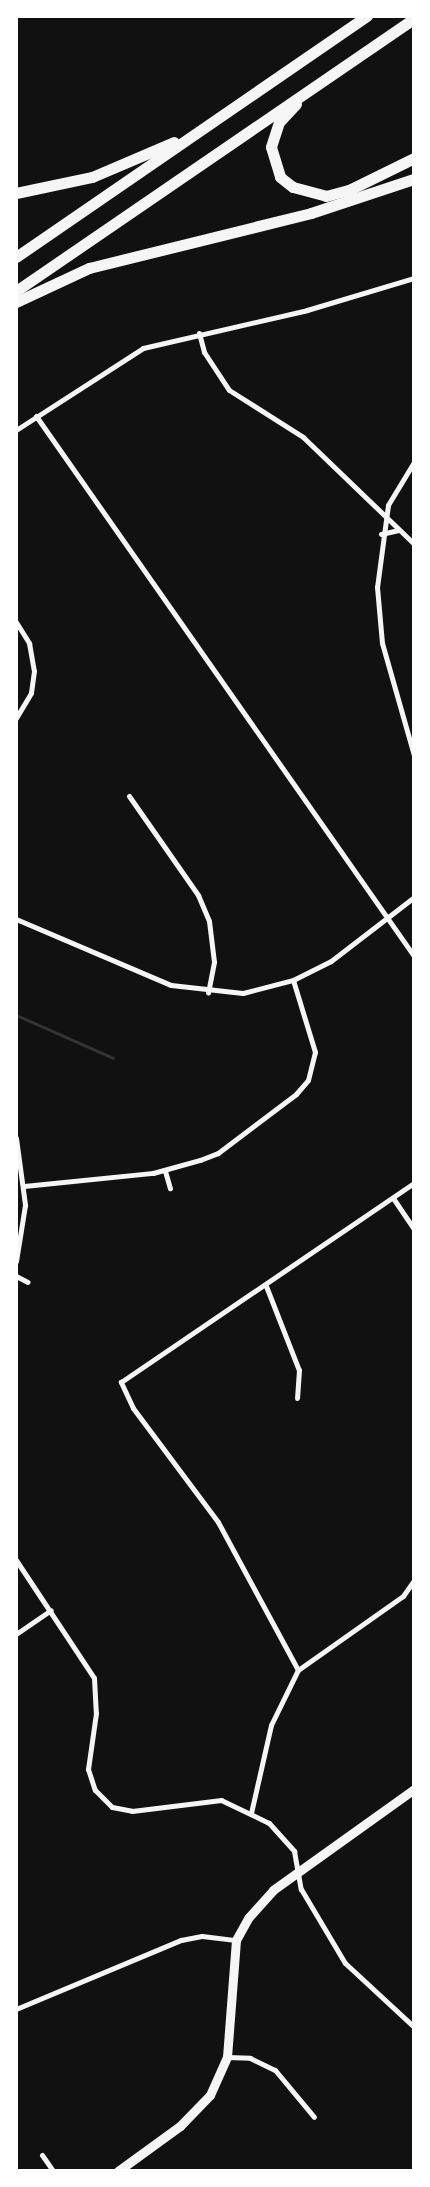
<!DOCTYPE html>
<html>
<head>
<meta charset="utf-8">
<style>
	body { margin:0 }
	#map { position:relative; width:430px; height:2187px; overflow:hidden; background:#111; font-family:"Space Grotesk",sans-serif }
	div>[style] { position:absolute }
	.stream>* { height:3px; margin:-1.5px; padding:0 1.5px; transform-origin:1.5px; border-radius:1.5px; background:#333 }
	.minor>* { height:5px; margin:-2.5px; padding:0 2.5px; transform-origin:2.5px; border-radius:2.5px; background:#f5f5f5 }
	.secondary>* { height:9px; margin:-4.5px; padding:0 4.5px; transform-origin:4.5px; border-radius:4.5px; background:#f5f5f5 }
	.motorway>* { height:11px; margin:-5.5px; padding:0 5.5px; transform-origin:5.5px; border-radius:5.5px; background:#f5f5f5 }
	span { translate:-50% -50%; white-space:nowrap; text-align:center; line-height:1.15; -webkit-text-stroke:5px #fff; paint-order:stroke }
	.frame { position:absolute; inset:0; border:18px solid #fff; pointer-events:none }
</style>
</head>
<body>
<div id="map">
	<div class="stream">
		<i style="left:16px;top:1015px;width:106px;rotate:23.9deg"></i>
	</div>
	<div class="minor">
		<i style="left:199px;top:333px;width:20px;rotate:75deg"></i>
		<i style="left:204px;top:352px;width:45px;rotate:56.7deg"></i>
		<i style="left:229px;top:390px;width:88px;rotate:32.4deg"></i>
		<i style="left:303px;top:437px;width:154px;rotate:43.9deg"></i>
		<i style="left:36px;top:416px;width:659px;rotate:55.01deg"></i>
		<i style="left:16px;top:430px;width:151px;rotate:-32.8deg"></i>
		<i style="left:143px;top:348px;width:168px;rotate:-13deg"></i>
		<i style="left:307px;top:310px;width:112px;rotate:-16.7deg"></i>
		<i style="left:414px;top:462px;width:50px;rotate:121.2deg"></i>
		<i style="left:388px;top:505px;width:83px;rotate:97.6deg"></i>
		<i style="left:377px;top:587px;width:56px;rotate:84.9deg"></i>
		<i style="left:382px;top:643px;width:116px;rotate:74.1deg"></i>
		<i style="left:381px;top:534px;width:18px;rotate:-13deg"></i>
		<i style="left:16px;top:622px;width:25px;rotate:58deg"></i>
		<i style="left:29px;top:643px;width:28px;rotate:80deg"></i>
		<i style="left:34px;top:671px;width:22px;rotate:98deg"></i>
		<i style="left:31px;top:693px;width:29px;rotate:121deg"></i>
		<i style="left:129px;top:796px;width:121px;rotate:55.1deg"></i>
		<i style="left:198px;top:895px;width:28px;rotate:67deg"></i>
		<i style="left:209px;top:921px;width:41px;rotate:83deg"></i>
		<i style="left:214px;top:962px;width:31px;rotate:101deg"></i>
		<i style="left:16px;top:919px;width:168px;rotate:23.1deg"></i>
		<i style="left:171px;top:985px;width:72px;rotate:6.3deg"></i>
		<i style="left:243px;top:993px;width:52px;rotate:-14.6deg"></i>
		<i style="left:293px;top:980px;width:42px;rotate:-26.6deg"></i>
		<i style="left:331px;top:961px;width:105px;rotate:-37.6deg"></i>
		<i style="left:16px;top:1138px;width:68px;rotate:82.3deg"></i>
		<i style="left:25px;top:1205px;width:57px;rotate:99.1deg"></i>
		<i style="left:165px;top:1171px;width:18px;rotate:74deg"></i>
		<i style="left:24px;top:1186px;width:130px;rotate:-5.8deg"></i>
		<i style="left:153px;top:1173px;width:49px;rotate:-15.5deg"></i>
		<i style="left:200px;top:1160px;width:19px;rotate:-21deg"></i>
		<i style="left:218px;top:1153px;width:98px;rotate:-37.1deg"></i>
		<i style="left:296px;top:1094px;width:18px;rotate:-49deg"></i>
		<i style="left:308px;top:1080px;width:29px;rotate:-76deg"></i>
		<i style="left:315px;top:1052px;width:75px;rotate:-107deg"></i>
		<i style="left:393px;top:1198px;width:37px;rotate:56deg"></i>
		<i style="left:16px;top:1276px;width:13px;rotate:27deg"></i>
		<i style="left:266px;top:1286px;width:90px;rotate:68.6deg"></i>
		<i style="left:299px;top:1370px;width:28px;rotate:94deg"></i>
		<i style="left:16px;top:1560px;width:141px;rotate:56.5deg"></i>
		<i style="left:94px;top:1678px;width:35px;rotate:87deg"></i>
		<i style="left:96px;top:1713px;width:57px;rotate:98.1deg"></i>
		<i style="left:88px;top:1769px;width:22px;rotate:72deg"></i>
		<i style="left:95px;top:1790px;width:24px;rotate:45deg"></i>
		<i style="left:112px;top:1807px;width:20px;rotate:11deg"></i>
		<i style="left:132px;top:1811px;width:90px;rotate:-7deg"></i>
		<i style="left:221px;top:1800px;width:53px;rotate:25.6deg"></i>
		<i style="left:269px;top:1823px;width:38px;rotate:48deg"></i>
		<i style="left:294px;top:1851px;width:39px;rotate:80deg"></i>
		<i style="left:301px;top:1889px;width:86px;rotate:59.3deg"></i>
		<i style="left:345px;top:1963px;width:94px;rotate:42.8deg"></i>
		<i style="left:16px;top:1634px;width:42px;rotate:-34.4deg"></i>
		<i style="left:298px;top:1670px;width:168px;rotate:-118.4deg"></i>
		<i style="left:218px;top:1522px;width:142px;rotate:-126.7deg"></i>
		<i style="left:133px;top:1408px;width:29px;rotate:-115deg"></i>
		<i style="left:121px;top:1382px;width:354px;rotate:-34.2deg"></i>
		<i style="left:251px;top:1813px;width:90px;rotate:-77.2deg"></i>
		<i style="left:271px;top:1725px;width:61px;rotate:-63.9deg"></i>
		<i style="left:298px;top:1670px;width:128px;rotate:-35.2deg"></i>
		<i style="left:403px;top:1596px;width:19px;rotate:-55deg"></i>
		<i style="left:16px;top:2009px;width:179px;rotate:-22.7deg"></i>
		<i style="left:181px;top:1940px;width:21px;rotate:-11deg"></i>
		<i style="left:202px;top:1936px;width:34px;rotate:7deg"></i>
		<i style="left:227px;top:2057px;width:23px;rotate:2deg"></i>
		<i style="left:250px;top:2058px;width:28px;rotate:26deg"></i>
		<i style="left:275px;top:2070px;width:61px;rotate:50.3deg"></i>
		<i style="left:42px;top:2155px;width:19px;rotate:55deg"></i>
	</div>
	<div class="secondary">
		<i style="left:118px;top:2171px;width:77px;rotate:-36deg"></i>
		<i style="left:180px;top:2126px;width:43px;rotate:-45.9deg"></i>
		<i style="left:210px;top:2095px;width:42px;rotate:-65.9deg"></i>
		<i style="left:227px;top:2057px;width:117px;rotate:-85.6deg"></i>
		<i style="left:236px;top:1940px;width:26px;rotate:-61deg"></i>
		<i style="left:249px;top:1917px;width:36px;rotate:-48deg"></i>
		<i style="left:273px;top:1890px;width:173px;rotate:-35.6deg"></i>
	</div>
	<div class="motorway">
		<i style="left:296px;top:104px;width:25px;rotate:133deg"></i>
		<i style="left:279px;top:122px;width:26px;rotate:108deg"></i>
		<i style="left:271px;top:147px;width:31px;rotate:73deg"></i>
		<i style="left:280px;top:177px;width:16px;rotate:38deg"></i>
		<i style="left:293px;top:187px;width:34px;rotate:15deg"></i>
		<i style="left:326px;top:196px;width:24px;rotate:-15deg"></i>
		<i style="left:349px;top:190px;width:72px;rotate:-26.2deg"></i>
		<i style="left:16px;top:193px;width:78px;rotate:-11.9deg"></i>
		<i style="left:92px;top:177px;width:89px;rotate:-23.1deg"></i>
		<i style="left:16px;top:257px;width:426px;rotate:-34.5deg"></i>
		<i style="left:16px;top:291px;width:483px;rotate:-34.4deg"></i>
		<i style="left:16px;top:302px;width:81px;rotate:-25deg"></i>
		<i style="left:89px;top:268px;width:229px;rotate:-13.9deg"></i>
		<i style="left:311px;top:213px;width:108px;rotate:-18.3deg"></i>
	</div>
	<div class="frame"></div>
</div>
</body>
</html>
